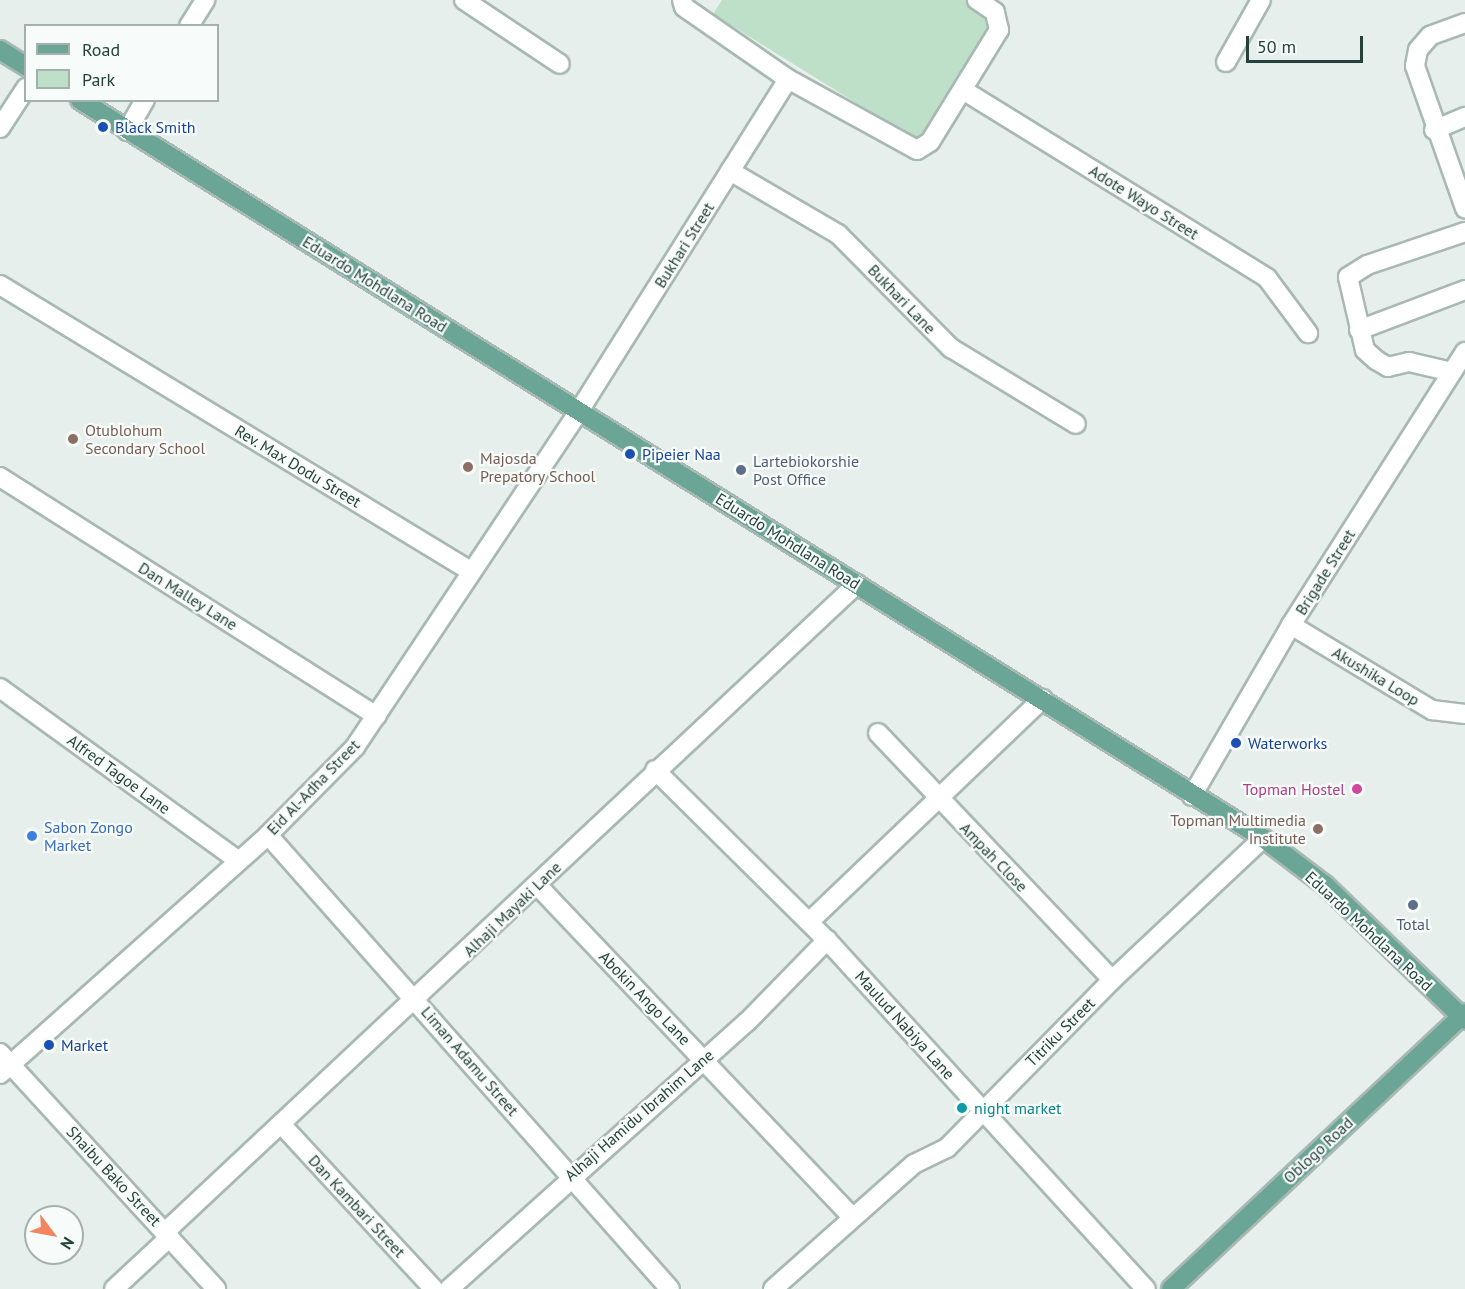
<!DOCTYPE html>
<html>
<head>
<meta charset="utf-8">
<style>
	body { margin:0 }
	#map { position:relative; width:1465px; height:1289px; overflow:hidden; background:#e6efeb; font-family:"PT Sans",sans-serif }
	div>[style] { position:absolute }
	.green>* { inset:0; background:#bfe0c8 }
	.roads { filter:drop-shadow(2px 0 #a8b8b2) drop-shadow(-2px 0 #a8b8b2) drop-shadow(0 2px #a8b8b2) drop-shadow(0 -2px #a8b8b2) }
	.minor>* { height:18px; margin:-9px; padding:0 9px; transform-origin:9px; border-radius:9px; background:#fff }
	.major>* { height:18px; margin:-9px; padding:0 9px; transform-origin:9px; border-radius:9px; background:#6aa596 }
	.dots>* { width:16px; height:16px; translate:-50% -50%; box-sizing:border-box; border:3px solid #f7fbf9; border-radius:50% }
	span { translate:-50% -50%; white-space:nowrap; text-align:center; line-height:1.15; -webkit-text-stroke:4.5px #f7fbf9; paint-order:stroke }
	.transit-label { font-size:16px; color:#164399 }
	.left { translate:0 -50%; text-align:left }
	.street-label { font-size:16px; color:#24423a }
	.education-label { font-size:16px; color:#785e54 }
	.right { translate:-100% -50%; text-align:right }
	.service-label { font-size:16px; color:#4e5e75 }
	.hotel-label { font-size:16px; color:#b23c85 }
	.shop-label { font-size:16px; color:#366cbe }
	.culture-label { font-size:16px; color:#0d838f }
	.legend { position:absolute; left:24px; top:24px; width:195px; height:78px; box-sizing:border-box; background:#f7fbf9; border:2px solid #a3b1ad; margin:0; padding:8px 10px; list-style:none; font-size:18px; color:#24423a }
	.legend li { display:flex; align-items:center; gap:12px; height:30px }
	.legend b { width:30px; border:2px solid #a3b1ad }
	.north { position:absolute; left:24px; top:1205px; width:60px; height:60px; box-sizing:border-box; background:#f7fbf9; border:2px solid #a3b1ad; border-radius:50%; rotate:122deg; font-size:16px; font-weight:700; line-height:24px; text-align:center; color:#24423a }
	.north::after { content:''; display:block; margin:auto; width:21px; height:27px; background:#f4845f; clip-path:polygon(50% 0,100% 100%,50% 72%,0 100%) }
	.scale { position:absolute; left:1246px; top:36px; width:117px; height:27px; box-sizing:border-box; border:3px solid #24423a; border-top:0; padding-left:8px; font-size:18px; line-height:21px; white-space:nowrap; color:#24423a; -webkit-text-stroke:4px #f7fbf9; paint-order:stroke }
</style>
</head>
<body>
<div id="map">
	<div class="green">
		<i style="clip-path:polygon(722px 0,968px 0,997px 18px,919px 142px,713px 14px)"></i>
	</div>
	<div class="roads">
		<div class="minor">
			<i style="left:464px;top:0;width:115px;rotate:33.7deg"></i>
			<i style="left:682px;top:0;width:7px;rotate:74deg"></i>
			<i style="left:684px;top:7px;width:126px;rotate:34.7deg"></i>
			<i style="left:788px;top:79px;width:147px;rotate:28.8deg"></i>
			<i style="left:917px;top:150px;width:15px;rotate:-32deg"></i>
			<i style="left:930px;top:142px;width:132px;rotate:-58.4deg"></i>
			<i style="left:999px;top:30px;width:18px;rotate:-103deg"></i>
			<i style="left:995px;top:12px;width:22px;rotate:-146deg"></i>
			<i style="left:1465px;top:23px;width:37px;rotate:160deg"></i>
			<i style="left:1430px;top:36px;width:18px;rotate:131deg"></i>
			<i style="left:1418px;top:50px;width:16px;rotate:101deg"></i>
			<i style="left:1415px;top:66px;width:151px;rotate:70.6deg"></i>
			<i style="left:189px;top:26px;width:31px;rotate:-58deg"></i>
			<i style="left:1226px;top:62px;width:71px;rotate:-60.6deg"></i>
			<i style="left:963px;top:90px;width:357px;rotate:31.7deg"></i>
			<i style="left:1267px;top:278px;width:69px;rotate:53.3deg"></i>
			<i style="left:0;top:128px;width:48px;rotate:-57deg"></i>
			<i style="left:1434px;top:130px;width:34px;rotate:-23deg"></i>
			<i style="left:127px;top:131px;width:36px;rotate:-60deg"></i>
			<i style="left:730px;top:171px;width:125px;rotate:30.3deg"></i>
			<i style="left:838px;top:234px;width:161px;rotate:45.3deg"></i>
			<i style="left:951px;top:348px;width:146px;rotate:31.3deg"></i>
			<i style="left:0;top:285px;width:552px;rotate:31.3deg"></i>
			<i style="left:1359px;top:330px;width:113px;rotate:-20.7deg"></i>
			<i style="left:1452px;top:372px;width:44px;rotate:-166.9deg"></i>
			<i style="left:1409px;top:362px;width:22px;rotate:167deg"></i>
			<i style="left:1388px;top:367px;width:14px;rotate:-150deg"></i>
			<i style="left:1376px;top:360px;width:15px;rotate:-138deg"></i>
			<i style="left:1365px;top:350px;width:75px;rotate:-103.1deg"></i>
			<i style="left:1348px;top:277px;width:22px;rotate:-32deg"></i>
			<i style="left:1367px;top:265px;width:103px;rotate:-18.6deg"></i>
			<i style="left:0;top:477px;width:446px;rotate:32.4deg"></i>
			<i style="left:1291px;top:625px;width:165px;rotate:31.1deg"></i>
			<i style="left:1432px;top:710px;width:33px;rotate:7deg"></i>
			<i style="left:0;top:688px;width:294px;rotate:35.9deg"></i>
			<i style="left:878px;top:733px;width:340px;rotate:46.5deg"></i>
			<i style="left:655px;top:770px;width:242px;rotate:44.7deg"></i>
			<i style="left:827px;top:940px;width:473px;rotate:47.6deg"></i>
			<i style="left:1192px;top:796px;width:198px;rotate:-59.9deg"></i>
			<i style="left:1291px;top:625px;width:324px;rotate:-57.5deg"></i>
			<i style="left:268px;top:835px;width:606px;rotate:48.48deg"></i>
			<i style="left:537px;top:885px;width:456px;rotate:46.5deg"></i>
			<i style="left:809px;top:922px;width:323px;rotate:-43.7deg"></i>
			<i style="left:0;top:1053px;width:320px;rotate:47.5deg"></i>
			<i style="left:0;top:1074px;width:359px;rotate:-41.7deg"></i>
			<i style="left:268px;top:835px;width:124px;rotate:-45.3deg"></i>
			<i style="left:355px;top:747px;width:404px;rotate:-56.3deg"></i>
			<i style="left:579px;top:411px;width:392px;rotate:-57.8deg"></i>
			<i style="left:281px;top:1124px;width:225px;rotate:47.2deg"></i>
			<i style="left:165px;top:1232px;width:948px;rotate:-43.12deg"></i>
			<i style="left:114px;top:1289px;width:76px;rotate:-42.9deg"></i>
			<i style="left:449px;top:1289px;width:400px;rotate:-41.9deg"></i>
			<i style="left:747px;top:1022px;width:115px;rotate:-45.7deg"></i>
			<i style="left:773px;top:1289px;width:188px;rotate:-41.6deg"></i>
			<i style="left:914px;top:1164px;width:37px;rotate:-26deg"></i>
			<i style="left:947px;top:1148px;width:235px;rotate:-45.5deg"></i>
			<i style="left:1112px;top:980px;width:207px;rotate:-43.2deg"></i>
		</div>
		<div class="major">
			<i style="left:0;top:50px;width:31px;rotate:32deg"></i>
			<i style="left:80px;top:100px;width:1394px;rotate:31.96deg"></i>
			<i style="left:1263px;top:838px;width:78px;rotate:37.2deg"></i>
			<i style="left:1325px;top:885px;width:194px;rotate:44deg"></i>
			<i style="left:1171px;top:1289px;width:403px;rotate:-43.2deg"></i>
		</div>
	</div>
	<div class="dots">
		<i style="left:103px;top:127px;background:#1a4fb4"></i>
		<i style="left:73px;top:439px;background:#8d6e63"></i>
		<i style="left:630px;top:454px;background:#1a4fb4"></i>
		<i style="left:468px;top:467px;background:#8d6e63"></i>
		<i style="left:741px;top:470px;background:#5c6f8a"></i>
		<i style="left:1236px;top:743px;background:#1a4fb4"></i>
		<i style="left:1357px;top:789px;background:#d1479c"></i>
		<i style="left:1318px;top:829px;background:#8d6e63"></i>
		<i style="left:32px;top:836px;background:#3f7fe0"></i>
		<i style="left:1413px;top:905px;background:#5c6f8a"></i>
		<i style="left:49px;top:1045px;background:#1a4fb4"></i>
		<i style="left:962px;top:1108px;background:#0f9aa8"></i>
	</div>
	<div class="transit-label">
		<span class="left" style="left:115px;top:127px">Black Smith</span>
		<span class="left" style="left:642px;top:454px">Pipeier Naa</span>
		<span class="left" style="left:1248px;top:743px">Waterworks</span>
		<span class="left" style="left:61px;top:1045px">Market</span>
	</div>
	<div class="street-label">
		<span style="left:1144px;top:202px;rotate:32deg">Adote Wayo Street</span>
		<span style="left:684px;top:245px;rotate:-58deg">Bukhari Street</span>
		<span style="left:375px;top:284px;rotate:32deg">Eduardo Mohdlana Road</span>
		<span style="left:902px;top:299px;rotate:46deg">Bukhari Lane</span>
		<span style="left:298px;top:466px;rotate:31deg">Rev. Max Dodu Street</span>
		<span style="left:788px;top:541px;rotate:32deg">Eduardo Mohdlana Road</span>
		<span style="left:1325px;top:572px;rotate:-58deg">Brigade Street</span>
		<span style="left:188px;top:596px;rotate:32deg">Dan Malley Lane</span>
		<span style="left:1376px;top:676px;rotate:31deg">Akushika Loop</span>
		<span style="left:119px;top:774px;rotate:36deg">Alfred Tagoe Lane</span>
		<span style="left:313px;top:787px;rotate:-46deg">Eid Al-Adha Street</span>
		<span style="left:994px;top:857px;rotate:46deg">Ampah Close</span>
		<span style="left:512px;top:909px;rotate:-44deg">Alhaji Mayaki Lane</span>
		<span style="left:1369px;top:931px;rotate:43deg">Eduardo Mohdlana Road</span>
		<span style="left:645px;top:998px;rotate:46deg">Abokin Ango Lane</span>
		<span style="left:905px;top:1025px;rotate:48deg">Maulud Nabiya Lane</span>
		<span style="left:1060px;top:1032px;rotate:-45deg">Titriku Street</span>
		<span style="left:470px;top:1061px;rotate:49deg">Liman Adamu Street</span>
		<span style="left:639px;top:1115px;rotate:-41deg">Alhaji Hamidu Ibrahim Lane</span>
		<span style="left:1318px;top:1150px;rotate:-43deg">Oblogo Road</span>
		<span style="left:114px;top:1176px;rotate:47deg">Shaibu Bako Street</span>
		<span style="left:357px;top:1206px;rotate:47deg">Dan Kambari Street</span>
	</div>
	<div class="education-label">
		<span class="left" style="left:85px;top:439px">Otublohum<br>Secondary School</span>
		<span class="left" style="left:480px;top:467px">Majosda<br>Prepatory School</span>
		<span class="right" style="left:1306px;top:829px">Topman Multimedia<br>Institute</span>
	</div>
	<div class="service-label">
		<span class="left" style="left:753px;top:470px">Lartebiokorshie<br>Post Office</span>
		<span style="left:1413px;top:924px">Total</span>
	</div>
	<div class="hotel-label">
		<span class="right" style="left:1345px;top:789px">Topman Hostel</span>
	</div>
	<div class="shop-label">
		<span class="left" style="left:44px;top:836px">Sabon Zongo<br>Market</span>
	</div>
	<div class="culture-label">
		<span class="left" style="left:974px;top:1108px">night market</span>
	</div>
	<ul class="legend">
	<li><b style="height:8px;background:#6aa596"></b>Road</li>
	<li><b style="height:16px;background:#bfe0c8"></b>Park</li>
	</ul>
	<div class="north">N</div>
	<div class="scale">50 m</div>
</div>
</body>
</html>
